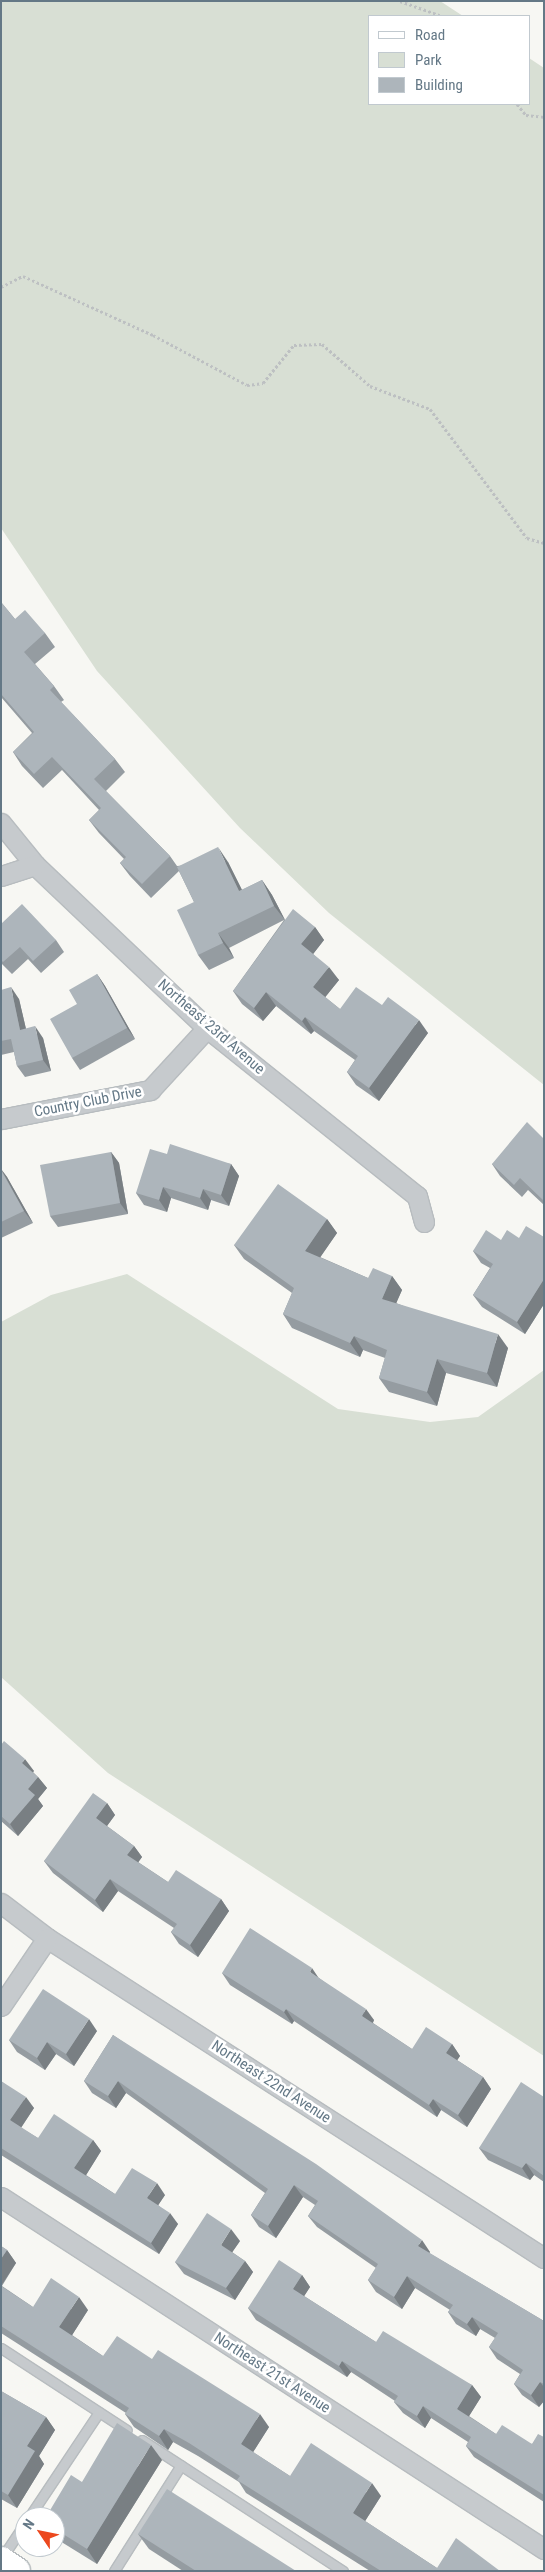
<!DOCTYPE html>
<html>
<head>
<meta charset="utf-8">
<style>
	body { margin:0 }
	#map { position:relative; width:545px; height:2572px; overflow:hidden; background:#f7f7f3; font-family:"Roboto Condensed",sans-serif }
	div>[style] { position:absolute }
	.green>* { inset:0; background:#d8dfd4 }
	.path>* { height:3px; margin-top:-1.5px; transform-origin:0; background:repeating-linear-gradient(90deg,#bdc0c2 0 2.5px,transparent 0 5px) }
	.roads { filter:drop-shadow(1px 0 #b7bcbf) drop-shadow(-1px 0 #b7bcbf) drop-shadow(0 1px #b7bcbf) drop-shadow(0 -1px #b7bcbf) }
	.lane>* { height:9px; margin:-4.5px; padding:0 4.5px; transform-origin:4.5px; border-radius:4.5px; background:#c6cacd }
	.street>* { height:19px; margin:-9.5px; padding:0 9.5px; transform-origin:9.5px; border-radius:9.5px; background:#c6cacd }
	.primary>* { height:28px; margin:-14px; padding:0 14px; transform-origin:14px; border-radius:14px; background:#fff }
	.wall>* { inset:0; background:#959ca1 }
	.shaded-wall>* { inset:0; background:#797f83 }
	.building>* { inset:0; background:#adb5bb }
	span { translate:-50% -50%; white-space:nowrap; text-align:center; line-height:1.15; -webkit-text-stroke:5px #fff; paint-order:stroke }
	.street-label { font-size:15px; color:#647886 }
	.frame { position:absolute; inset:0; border:2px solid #647886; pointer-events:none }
	.legend { position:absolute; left:368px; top:15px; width:162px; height:90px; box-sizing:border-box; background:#fff; border:1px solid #c1c9cf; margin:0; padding:6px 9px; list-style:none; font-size:15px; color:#647886 }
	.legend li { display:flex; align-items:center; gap:10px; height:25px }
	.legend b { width:25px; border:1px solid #c1c9cf }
	.north { position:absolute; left:15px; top:2507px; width:50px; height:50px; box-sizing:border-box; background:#fff; border:1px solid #c1c9cf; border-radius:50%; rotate:304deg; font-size:14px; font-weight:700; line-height:20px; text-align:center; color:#647886 }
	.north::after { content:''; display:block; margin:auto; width:18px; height:22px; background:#ec481e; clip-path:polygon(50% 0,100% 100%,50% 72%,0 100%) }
</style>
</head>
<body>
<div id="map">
	<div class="green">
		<i style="clip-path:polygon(1px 1px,440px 1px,463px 16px,369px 16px,369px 104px,529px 104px,529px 58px,544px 68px,544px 1085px,329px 913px,240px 828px,97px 671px,1px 528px)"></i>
		<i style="clip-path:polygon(127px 1274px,338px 1409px,430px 1422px,478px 1417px,544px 1370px,544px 2056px,108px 1773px,1px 1677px,1px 1322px,51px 1295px)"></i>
	</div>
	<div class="path">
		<i style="left:400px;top:1px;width:45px;rotate:19.7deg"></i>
		<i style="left:517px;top:104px;width:14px;rotate:51deg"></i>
		<i style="left:526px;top:115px;width:18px;rotate:6deg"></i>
		<i style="left:1px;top:287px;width:25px;rotate:-27deg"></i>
		<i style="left:23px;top:276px;width:143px;rotate:24.4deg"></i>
		<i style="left:153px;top:335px;width:106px;rotate:28deg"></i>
		<i style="left:247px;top:385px;width:16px;rotate:-7deg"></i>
		<i style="left:263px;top:383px;width:49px;rotate:-50.8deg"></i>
		<i style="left:294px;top:345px;width:28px;rotate:-2deg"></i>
		<i style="left:322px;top:344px;width:64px;rotate:41.2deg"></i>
		<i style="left:370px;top:386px;width:64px;rotate:21deg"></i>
		<i style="left:430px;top:409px;width:161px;rotate:53.1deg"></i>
		<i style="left:527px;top:538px;width:18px;rotate:16deg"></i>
	</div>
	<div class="roads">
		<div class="lane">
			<i style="left:1px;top:2348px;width:150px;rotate:33.1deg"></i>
			<i style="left:142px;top:2440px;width:240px;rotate:33.1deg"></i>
			<i style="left:29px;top:2517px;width:126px;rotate:-56.3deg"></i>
			<i style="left:1px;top:2559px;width:43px;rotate:-56.3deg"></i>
			<i style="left:114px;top:2571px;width:125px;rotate:-57.7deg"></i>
		</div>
		<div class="street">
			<i style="left:1px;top:823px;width:54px;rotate:51deg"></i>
			<i style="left:35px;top:865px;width:237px;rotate:43.5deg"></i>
			<i style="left:207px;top:1028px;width:269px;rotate:38.7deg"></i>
			<i style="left:417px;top:1196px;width:27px;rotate:75deg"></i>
			<i style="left:1px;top:876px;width:36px;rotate:-18deg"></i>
			<i style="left:1px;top:1119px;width:152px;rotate:-11deg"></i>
			<i style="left:150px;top:1090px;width:84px;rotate:-47.4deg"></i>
			<i style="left:1px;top:1903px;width:58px;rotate:37.3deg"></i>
			<i style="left:47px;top:1938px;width:591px;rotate:32.78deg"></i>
			<i style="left:1px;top:2006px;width:82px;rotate:-55.9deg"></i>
			<i style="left:1px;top:2197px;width:647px;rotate:32.95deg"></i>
		</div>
		<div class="primary">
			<i style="left:1px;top:2561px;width:18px;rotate:34deg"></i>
		</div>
	</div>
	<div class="wall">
		<i style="clip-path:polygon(1px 602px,15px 619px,45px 633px,55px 647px,35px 664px,54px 686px,64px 700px,61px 702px,115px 759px,125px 772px,106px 791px,170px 856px,177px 866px,228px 862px,242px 890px,262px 880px,272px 895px,285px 920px,315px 927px,324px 940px,313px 954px,339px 980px,325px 997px,340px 1009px,382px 1005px,428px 1033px,379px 1101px,356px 1085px,347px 1072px,355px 1060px,314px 1031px,311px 1034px,276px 1006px,263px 1021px,242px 1004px,233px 991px,284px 920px,229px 948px,234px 958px,209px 970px,198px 955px,194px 902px,179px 871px,151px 898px,130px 876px,120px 863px,124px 859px,99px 833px,89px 820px,99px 810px,62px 770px,43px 788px,22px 766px,13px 752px,32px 733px,1px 697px)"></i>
		<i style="clip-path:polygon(1px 924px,56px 940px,64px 952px,41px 973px,28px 959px,12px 974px,1px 963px)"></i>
		<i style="clip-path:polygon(97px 974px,105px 986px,135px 1039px,80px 1070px,72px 1058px,77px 1004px)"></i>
		<i style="clip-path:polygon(1px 990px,19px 999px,26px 1029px,43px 1038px,51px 1071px,25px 1077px,17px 1066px,14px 1052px,1px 1055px)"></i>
		<i style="clip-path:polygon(544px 1139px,544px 1205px,528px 1190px,522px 1197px,500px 1176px,492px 1164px)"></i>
		<i style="clip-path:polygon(111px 1152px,119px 1163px,128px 1214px,58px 1227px,50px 1216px)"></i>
		<i style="clip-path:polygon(167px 1154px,231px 1164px,239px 1176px,229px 1206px,211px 1200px,208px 1210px,171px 1198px,167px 1212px,144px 1205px,136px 1193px)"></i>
		<i style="clip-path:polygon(1px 1169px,7px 1177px,33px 1223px,1px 1238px)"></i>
		<i style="clip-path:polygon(327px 1219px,337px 1233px,320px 1257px,368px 1278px,392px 1276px,402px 1290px,396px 1303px,508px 1348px,497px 1387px,446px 1373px,437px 1406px,389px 1392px,379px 1378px,385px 1358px,363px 1350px,360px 1357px,292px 1328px,283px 1314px,292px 1293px,244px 1259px,234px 1245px)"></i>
		<i style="clip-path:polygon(544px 1237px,544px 1304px,525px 1334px,482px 1307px,473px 1295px,490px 1268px,481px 1263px,473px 1251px,501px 1240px)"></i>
		<i style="clip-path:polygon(1px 1745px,34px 1771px,33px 1772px,38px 1777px,47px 1788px,38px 1799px,43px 1806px,18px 1836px,1px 1821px)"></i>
		<i style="clip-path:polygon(107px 1803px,115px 1815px,107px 1826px,134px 1846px,142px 1857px,138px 1862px,168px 1882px,221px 1899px,229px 1911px,198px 1957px,179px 1944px,171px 1932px,174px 1928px,118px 1891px,103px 1912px,53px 1873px,44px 1861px)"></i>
		<i style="clip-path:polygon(222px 1973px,319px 1978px,374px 2020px,373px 2023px,412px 2049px,452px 2044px,460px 2056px,457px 2060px,483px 2077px,491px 2089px,467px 2127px,441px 2110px,437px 2117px,294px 2021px,292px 2024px,230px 1985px)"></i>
		<i style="clip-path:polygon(97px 2031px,74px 2066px,56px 2054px,45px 2070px,17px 2052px,9px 2040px)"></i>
		<i style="clip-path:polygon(113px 2035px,430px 2252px,429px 2253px,544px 2321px,544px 2401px,539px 2407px,522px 2395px,514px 2384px,520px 2374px,497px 2359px,489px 2347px,495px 2338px,480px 2329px,476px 2336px,456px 2324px,448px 2312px,450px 2310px,415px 2288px,402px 2309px,376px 2292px,368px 2280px,376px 2268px,317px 2227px,308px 2216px,315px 2205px,303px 2197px,276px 2238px,259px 2227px,251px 2215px,265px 2193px,126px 2093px,116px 2108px,92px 2093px,84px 2081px)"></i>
		<i style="clip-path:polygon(1px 2081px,34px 2108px,21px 2128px,38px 2138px,93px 2140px,101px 2151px,86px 2175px,115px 2194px,165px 2195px,158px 2205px,178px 2224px,159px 2254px,1px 2155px)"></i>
		<i style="clip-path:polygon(544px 2097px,544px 2182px,534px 2175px,530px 2180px,488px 2160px,479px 2148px)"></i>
		<i style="clip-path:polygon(240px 2241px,232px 2252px,245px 2261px,253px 2272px,235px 2300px,184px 2274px,175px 2262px)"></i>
		<i style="clip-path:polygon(1px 2246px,7px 2250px,16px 2263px,2px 2286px,33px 2307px,88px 2310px,72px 2335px,103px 2356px,152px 2359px,269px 2427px,253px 2452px,290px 2476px,381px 2496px,365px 2521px,437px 2568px,500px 2571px,370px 2571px,246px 2493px,239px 2482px,198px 2456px,173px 2442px,168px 2450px,134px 2427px,125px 2414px,126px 2413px,1px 2333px)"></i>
		<i style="clip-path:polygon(302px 2275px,310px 2287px,304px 2296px,376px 2342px,472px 2385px,481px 2397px,469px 2416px,496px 2434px,532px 2444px,544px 2437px,544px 2502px,474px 2457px,466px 2446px,468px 2442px,431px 2418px,425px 2428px,403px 2413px,394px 2402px,395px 2401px,351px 2372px,347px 2377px,256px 2320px,248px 2308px)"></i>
		<i style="clip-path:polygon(1px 2391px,46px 2417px,55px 2430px,39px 2456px,44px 2464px,17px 2508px,1px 2499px)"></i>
		<i style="clip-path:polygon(162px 2460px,97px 2564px,55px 2538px,55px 2517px,82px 2482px)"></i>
		<i style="clip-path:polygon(138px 2534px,296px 2571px,183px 2571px,149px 2549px)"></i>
	</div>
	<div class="shaded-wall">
		<i style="clip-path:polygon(218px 847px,228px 862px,250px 906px,239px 891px)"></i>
		<i style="clip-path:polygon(262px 880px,272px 895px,285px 920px,274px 906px)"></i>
		<i style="clip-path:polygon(315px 927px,324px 940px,310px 958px,301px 944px)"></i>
		<i style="clip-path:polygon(218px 933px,229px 948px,234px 958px,223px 943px)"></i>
		<i style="clip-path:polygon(329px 967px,339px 980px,323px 1000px,313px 987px)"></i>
		<i style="clip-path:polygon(97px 974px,105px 986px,135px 1039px,127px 1028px)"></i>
		<i style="clip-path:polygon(11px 987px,19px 999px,29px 1042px,20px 1030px)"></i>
		<i style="clip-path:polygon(266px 992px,276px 1006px,263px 1021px,254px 1008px)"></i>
		<i style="clip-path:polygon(305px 1017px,314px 1031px,311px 1034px,302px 1021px)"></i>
		<i style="clip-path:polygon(419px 1020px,428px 1033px,379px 1101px,369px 1088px)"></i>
		<i style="clip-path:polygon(35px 1026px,43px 1038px,51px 1071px,43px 1060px)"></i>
		<i style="clip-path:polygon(111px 1152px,119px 1163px,128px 1214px,120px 1203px)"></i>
		<i style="clip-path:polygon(231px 1164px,239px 1176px,229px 1206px,221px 1195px)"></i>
		<i style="clip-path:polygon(1px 1169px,7px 1177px,33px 1223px,24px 1211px)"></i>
		<i style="clip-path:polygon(163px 1187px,171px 1198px,167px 1212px,159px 1200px)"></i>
		<i style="clip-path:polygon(203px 1189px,211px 1200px,208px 1210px,200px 1198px)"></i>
		<i style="clip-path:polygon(327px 1219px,337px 1233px,315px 1265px,305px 1251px)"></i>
		<i style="clip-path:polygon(392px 1276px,402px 1290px,392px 1313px,382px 1299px)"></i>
		<i style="clip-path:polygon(544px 1279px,544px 1304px,525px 1334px,517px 1322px)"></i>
		<i style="clip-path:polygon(498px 1334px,508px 1348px,497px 1387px,487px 1373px)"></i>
		<i style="clip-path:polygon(354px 1336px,363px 1350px,360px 1357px,350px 1343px)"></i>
		<i style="clip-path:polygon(437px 1359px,446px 1373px,437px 1406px,427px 1392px)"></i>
		<i style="clip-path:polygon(25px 1759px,34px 1771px,30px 1775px,22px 1763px)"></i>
		<i style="clip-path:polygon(38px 1777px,47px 1788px,38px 1799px,43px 1806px,18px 1836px,10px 1824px,28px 1789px)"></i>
		<i style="clip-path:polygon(107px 1803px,115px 1815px,104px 1830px,96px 1818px)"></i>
		<i style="clip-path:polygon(134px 1846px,142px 1857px,135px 1867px,127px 1855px)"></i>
		<i style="clip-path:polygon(110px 1879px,118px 1891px,103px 1912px,95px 1900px)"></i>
		<i style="clip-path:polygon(221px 1899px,229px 1911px,198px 1957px,190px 1945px)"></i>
		<i style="clip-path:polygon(312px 1968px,320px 1980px,310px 1972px)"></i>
		<i style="clip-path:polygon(286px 2009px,294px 2021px,292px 2024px,284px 2012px)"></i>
		<i style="clip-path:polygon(366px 2009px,374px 2020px,370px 2028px,362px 2016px)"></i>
		<i style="clip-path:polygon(89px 2019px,97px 2031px,74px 2066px,66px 2054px)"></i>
		<i style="clip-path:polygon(47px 2042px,56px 2054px,45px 2070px,37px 2058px)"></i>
		<i style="clip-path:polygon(452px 2044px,460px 2056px,454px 2065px,446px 2053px)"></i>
		<i style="clip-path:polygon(483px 2077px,491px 2089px,467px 2127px,458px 2115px)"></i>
		<i style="clip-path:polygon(118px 2081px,126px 2093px,116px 2108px,108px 2096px)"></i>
		<i style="clip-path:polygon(26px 2097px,34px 2108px,18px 2132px,10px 2120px)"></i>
		<i style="clip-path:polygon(433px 2099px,441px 2110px,437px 2117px,429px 2105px)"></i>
		<i style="clip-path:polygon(93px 2140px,101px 2151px,83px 2180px,74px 2168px)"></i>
		<i style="clip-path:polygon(526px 2163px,534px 2175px,530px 2180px,522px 2168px)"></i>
		<i style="clip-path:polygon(157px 2183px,165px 2195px,155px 2210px,147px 2198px)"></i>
		<i style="clip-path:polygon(294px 2185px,303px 2197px,276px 2238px,268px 2226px)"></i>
		<i style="clip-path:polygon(170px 2213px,178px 2224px,159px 2254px,151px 2243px)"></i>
		<i style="clip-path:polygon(231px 2229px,240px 2241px,229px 2257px,221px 2245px)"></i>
		<i style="clip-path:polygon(422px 2240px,430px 2252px,426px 2258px,418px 2246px)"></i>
		<i style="clip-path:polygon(7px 2250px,16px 2263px,1px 2286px,1px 2259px)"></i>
		<i style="clip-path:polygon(245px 2261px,253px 2272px,235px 2300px,226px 2288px)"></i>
		<i style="clip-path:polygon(302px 2275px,310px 2287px,301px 2301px,293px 2289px)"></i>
		<i style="clip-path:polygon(407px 2276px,415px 2288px,402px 2309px,394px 2297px)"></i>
		<i style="clip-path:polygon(79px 2297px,88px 2310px,69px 2340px,59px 2327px)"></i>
		<i style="clip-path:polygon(472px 2317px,480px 2329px,476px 2336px,467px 2324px)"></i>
		<i style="clip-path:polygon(342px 2361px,351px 2372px,347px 2377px,339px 2366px)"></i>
		<i style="clip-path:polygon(540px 2382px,544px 2387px,544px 2401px,539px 2407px,531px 2395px)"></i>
		<i style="clip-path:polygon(472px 2385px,481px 2397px,466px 2421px,457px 2409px)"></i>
		<i style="clip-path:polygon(423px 2406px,431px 2418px,425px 2428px,417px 2416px)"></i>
		<i style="clip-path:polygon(260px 2414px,269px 2427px,250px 2457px,241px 2444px)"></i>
		<i style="clip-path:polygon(46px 2417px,55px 2430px,39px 2456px,44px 2464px,17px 2508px,8px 2495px,27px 2446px)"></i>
		<i style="clip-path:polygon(164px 2429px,173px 2442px,168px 2450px,159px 2436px)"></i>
		<i style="clip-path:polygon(151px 2445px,162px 2460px,97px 2564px,87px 2549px)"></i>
		<i style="clip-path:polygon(372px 2483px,381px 2496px,362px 2526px,353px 2513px)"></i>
	</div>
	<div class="building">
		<i style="clip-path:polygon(1px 602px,15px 619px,25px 610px,45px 633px,24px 652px,54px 686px,50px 690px,115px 759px,94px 779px,170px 856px,142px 884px,120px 863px,126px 857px,89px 820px,101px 808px,52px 757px,34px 774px,13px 752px,34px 732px,1px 694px)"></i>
		<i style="clip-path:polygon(218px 847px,239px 891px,262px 880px,274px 906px,218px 933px,223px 943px,198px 955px,177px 910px,194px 902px,177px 867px)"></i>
		<i style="clip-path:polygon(22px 904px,56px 940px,33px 961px,20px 947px,3px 962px,1px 960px,1px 924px)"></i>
		<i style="clip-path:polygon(293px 909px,315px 927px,301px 944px,329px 967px,313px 987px,340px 1009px,356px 987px,382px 1005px,388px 997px,419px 1020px,369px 1088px,347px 1072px,358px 1056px,305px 1017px,302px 1021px,266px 992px,254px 1008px,233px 991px)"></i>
		<i style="clip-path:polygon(97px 974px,127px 1028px,72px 1058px,50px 1019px,77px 1004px,69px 990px)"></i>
		<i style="clip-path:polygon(11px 987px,20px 1030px,35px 1026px,43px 1060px,17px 1066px,11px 1039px,1px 1041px,1px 990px)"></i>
		<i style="clip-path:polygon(527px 1122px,544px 1139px,544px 1201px,520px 1178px,514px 1185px,492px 1164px)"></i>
		<i style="clip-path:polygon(170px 1144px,231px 1164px,221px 1195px,203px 1189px,200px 1198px,163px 1187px,159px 1200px,136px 1193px,150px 1149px,167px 1154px)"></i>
		<i style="clip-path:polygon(111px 1152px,120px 1203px,50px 1216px,40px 1165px)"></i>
		<i style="clip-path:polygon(1px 1170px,24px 1211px,1px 1222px)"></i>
		<i style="clip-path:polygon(278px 1184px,327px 1219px,305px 1251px,368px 1278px,373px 1268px,392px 1276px,382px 1299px,498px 1334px,487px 1373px,437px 1359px,427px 1392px,379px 1378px,387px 1350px,354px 1336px,350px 1343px,283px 1314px,294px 1288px,234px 1245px)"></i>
		<i style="clip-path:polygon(526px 1226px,544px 1237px,544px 1279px,517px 1322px,473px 1295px,493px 1264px,473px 1251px,486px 1230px,501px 1240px,507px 1230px,519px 1238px)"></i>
		<i style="clip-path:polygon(4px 1741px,25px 1759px,22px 1763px,38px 1777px,28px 1789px,35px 1795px,10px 1824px,1px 1816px,1px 1745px)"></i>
		<i style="clip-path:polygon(93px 1793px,107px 1803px,96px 1818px,134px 1846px,127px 1855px,168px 1882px,176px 1870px,221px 1899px,190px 1945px,171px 1932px,177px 1924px,110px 1879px,95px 1900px,44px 1861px)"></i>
		<i style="clip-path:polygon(250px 1928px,312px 1968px,310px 1972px,366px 2009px,362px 2016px,412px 2049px,426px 2027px,452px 2044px,446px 2053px,483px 2077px,458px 2115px,433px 2099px,429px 2105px,286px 2009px,284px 2012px,222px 1973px)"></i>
		<i style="clip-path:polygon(43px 1989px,89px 2019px,66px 2054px,47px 2042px,37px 2058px,9px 2040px)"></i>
		<i style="clip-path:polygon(113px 2035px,316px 2164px,422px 2240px,418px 2246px,544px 2321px,544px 2384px,540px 2382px,531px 2395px,514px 2384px,523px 2370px,489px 2347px,498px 2333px,472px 2317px,467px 2324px,448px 2312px,453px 2305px,407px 2276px,394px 2297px,368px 2280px,378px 2264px,308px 2216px,318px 2201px,294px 2185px,268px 2226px,251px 2215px,268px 2189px,118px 2081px,108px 2096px,84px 2081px)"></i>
		<i style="clip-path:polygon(1px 2081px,26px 2097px,10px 2120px,38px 2138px,54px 2114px,93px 2140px,74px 2168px,115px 2194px,132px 2168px,157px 2183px,147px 2198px,170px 2213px,151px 2243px,1px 2148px)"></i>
		<i style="clip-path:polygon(521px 2082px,544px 2097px,544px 2176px,526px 2163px,522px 2168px,479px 2148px)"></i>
		<i style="clip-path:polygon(207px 2213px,231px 2229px,221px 2245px,245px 2261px,226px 2288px,175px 2262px)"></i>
		<i style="clip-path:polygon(1px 2246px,7px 2250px,1px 2259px)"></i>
		<i style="clip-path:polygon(279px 2260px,302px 2275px,293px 2289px,376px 2342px,383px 2331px,472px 2385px,457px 2409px,496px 2434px,502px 2425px,532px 2444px,538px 2434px,544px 2437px,544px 2495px,466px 2446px,471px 2437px,423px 2406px,417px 2416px,394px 2402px,398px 2396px,342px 2361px,339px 2366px,248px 2308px)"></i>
		<i style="clip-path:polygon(51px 2278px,79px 2297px,59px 2327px,103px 2356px,117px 2336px,152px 2359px,158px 2350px,260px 2414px,241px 2444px,290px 2476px,311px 2443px,372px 2483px,353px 2513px,437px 2568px,456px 2538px,500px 2571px,381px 2571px,237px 2480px,240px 2476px,189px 2443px,164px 2429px,159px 2436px,125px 2414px,129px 2408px,1px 2326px,1px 2286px,33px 2307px)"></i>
		<i style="clip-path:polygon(1px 2391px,46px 2417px,27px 2446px,35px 2451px,8px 2495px,1px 2491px)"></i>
		<i style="clip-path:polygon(117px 2423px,151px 2445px,87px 2549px,55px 2529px,55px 2517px,46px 2517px,71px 2475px,82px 2482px)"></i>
		<i style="clip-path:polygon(167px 2489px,296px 2571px,196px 2571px,138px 2534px)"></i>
	</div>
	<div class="street-label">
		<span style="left:211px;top:1027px;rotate:41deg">Northeast 23rd Avenue</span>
		<span style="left:88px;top:1102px;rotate:-11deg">Country Club Drive</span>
		<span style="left:271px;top:2082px;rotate:33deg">Northeast 22nd Avenue</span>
		<span style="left:272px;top:2373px;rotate:33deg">Northeast 21st Avenue</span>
	</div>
	<div class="frame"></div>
	<ul class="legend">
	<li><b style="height:6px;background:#fff"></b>Road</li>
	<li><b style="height:14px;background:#d8dfd4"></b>Park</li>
	<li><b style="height:14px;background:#adb5bb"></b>Building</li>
	</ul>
	<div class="north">N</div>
</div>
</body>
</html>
